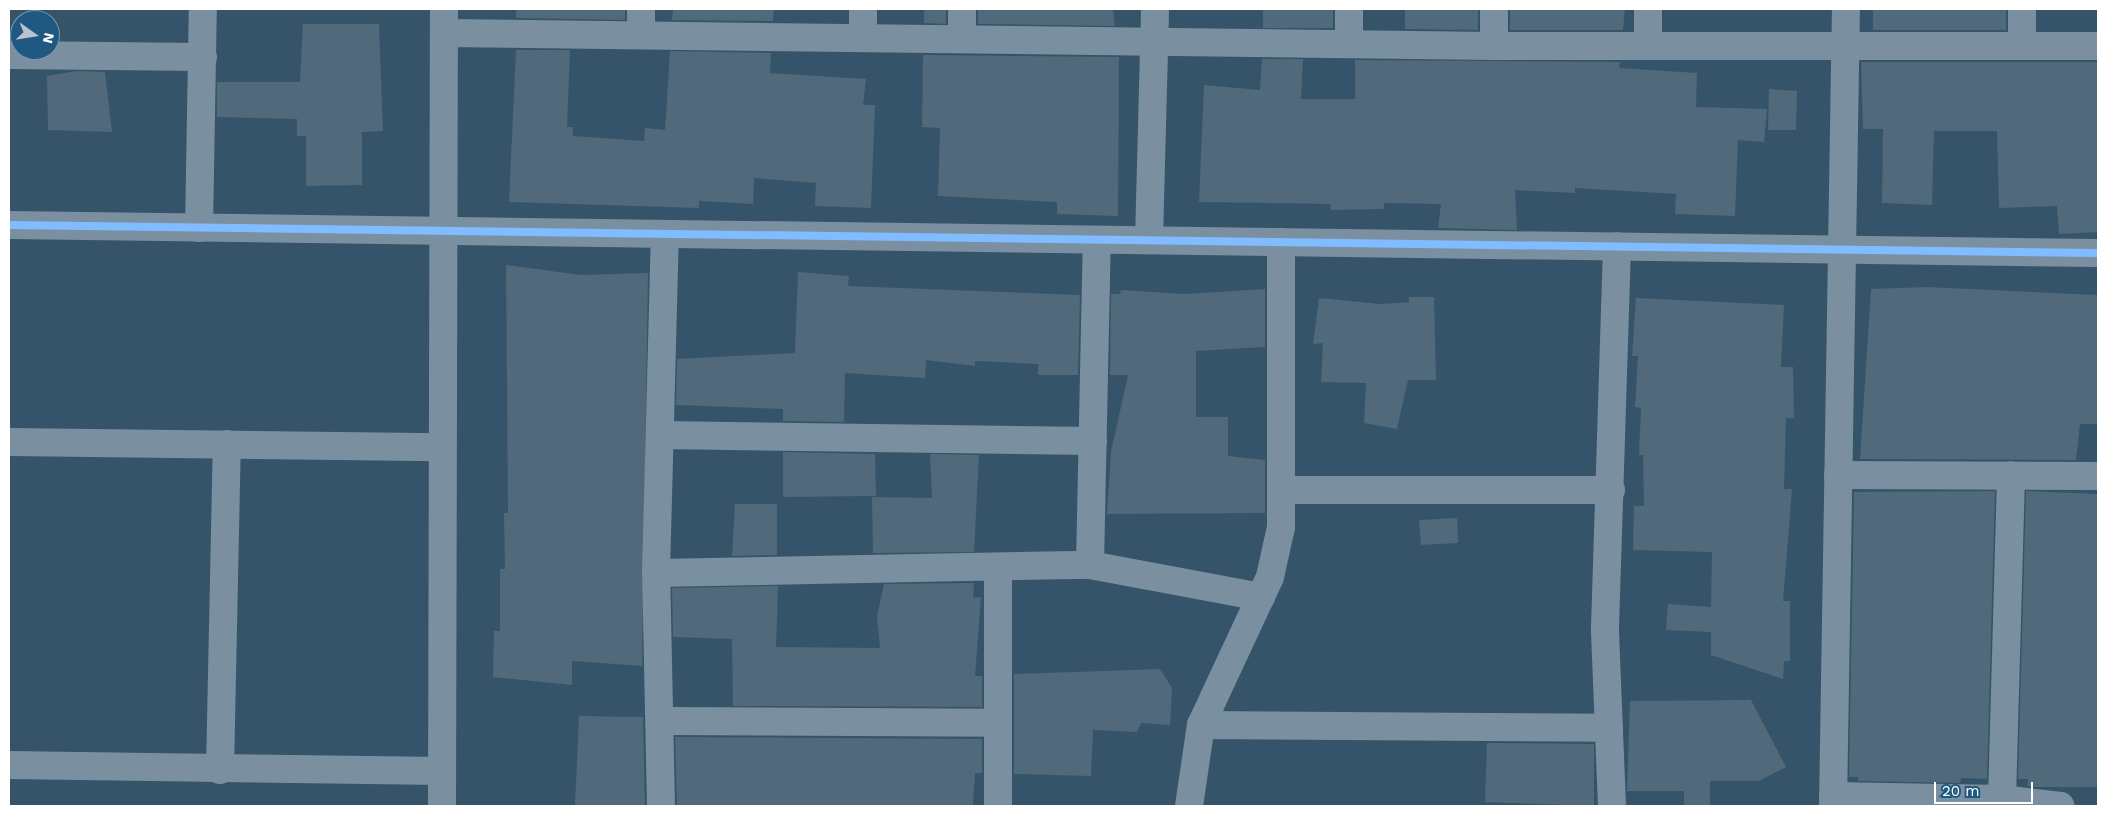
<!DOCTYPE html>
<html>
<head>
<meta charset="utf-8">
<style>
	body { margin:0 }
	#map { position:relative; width:2107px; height:815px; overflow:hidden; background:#35546a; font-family:"Work Sans",sans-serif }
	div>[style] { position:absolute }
	.building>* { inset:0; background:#50697b }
	.minor>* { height:28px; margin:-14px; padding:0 14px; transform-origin:14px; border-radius:14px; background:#7a90a0 }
	.cycleway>* { height:8px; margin:-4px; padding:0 4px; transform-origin:4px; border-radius:4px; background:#80bcff }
	span { translate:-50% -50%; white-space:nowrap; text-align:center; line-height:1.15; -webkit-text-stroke:5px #1f5880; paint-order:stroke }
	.frame { position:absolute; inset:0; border:10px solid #fff; pointer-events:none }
	.north { position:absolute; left:10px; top:10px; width:50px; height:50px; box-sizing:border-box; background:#1f5880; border:1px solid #799bb3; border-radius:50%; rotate:103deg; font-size:14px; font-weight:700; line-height:20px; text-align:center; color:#fff }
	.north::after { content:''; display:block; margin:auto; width:18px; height:22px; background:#b8c3cb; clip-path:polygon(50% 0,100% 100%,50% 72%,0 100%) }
	.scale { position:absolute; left:1934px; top:782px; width:99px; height:22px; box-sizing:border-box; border:2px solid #fff; border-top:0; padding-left:6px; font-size:15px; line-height:18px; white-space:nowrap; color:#fff; -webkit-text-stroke:4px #1f5880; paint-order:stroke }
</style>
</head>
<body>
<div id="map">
	<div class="building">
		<i style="clip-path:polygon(516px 9px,625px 9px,625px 20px,516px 18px)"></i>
		<i style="clip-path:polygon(673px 9px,774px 9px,773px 21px,672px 20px)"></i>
		<i style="clip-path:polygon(924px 9px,946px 9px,946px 24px,924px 23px)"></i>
		<i style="clip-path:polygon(978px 9px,1113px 9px,1115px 26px,978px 24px)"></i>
		<i style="clip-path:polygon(1263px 9px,1333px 9px,1333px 28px,1263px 28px)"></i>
		<i style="clip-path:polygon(1405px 9px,1478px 9px,1478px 30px,1405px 29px)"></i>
		<i style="clip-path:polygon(1510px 9px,1625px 9px,1623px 30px,1510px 30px)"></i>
		<i style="clip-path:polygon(1873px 9px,2006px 9px,2006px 30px,1873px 30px)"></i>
		<i style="clip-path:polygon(303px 24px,379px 24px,383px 131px,362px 132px,362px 185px,306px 186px,306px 136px,297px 136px,297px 119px,217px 117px,217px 82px,300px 82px)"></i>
		<i style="clip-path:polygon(516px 50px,570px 50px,567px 127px,573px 127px,573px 136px,644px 141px,645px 128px,665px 130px,670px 51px,771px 53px,770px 73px,866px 79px,863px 105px,875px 105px,871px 208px,815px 206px,816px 183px,754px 178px,753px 204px,699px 201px,699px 208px,509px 202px)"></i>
		<i style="clip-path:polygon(923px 55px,1119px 57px,1118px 216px,1057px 214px,1057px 202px,938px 196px,940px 128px,922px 127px)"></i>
		<i style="clip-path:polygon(1262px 59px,1303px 59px,1301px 99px,1355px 99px,1355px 60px,1620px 62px,1619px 68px,1697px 73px,1696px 107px,1767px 109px,1764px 142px,1738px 140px,1735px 216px,1675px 214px,1676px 194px,1575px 188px,1575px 193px,1515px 190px,1517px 230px,1438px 228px,1441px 204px,1384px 203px,1384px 209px,1331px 210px,1330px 204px,1199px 202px,1204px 85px,1260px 90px)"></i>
		<i style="clip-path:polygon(1861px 62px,2098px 62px,2098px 232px,2059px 234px,2057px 206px,1999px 208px,1997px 131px,1934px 131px,1932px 205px,1882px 203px,1883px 129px,1863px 129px)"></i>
		<i style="clip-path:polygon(76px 71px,105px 72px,112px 132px,48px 130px,47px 76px)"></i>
		<i style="clip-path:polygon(1769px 89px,1797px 91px,1796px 130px,1768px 130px)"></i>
		<i style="clip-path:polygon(506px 265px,581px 275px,648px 273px,642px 666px,572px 661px,572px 685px,493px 677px,494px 631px,500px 631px,500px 569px,505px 569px,504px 513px,508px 513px)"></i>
		<i style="clip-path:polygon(798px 272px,849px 276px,848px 286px,1080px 295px,1078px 375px,1038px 375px,1038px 364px,975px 361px,975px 366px,926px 360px,925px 378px,845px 373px,844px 422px,783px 421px,783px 409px,676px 405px,677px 359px,795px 353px)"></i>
		<i style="clip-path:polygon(1927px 287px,2098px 295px,2098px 424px,2080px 424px,2076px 460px,1860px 459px,1871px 289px)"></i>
		<i style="clip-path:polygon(1265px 289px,1265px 347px,1196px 351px,1196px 417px,1228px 417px,1228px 456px,1265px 460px,1265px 513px,1107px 514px,1111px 452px,1128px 375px,1110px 375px,1111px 294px,1120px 294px,1121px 290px,1185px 294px)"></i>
		<i style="clip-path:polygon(1409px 297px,1434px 297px,1436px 380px,1408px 380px,1397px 429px,1364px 423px,1366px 383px,1321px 382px,1323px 343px,1313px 344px,1319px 298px,1381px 304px,1409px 302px)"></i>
		<i style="clip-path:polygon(1636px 298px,1784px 305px,1781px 367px,1793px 367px,1794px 418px,1786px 418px,1784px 489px,1792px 489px,1783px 601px,1790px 601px,1790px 661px,1784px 661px,1783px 679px,1711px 655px,1711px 632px,1666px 630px,1668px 604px,1711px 607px,1712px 552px,1633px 550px,1634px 506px,1644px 506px,1643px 455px,1639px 455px,1641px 408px,1635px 407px,1638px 356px,1632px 356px)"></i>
		<i style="clip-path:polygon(783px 452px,875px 454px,876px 496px,783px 497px)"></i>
		<i style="clip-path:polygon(930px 454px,979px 455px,974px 552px,873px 553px,872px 497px,932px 498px)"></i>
		<i style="clip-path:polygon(1995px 491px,1987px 779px,1961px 778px,1960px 783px,1858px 781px,1858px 777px,1849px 777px,1854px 492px)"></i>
		<i style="clip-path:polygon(2026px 491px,2098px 494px,2098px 787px,2035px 787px,2028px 786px,2028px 779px,2018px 779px)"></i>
		<i style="clip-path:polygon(735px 504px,777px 504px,777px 555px,732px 556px)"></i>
		<i style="clip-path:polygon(1457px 518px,1458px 543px,1421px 545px,1419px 520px)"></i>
		<i style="clip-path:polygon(974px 583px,973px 598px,981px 597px,975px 676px,982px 676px,982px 707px,733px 706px,732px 639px,673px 637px,672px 588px,778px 586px,776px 647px,880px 648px,877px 616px,884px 584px)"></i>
		<i style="clip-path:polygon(1160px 669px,1172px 688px,1170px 725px,1141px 723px,1137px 732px,1093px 730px,1091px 776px,1014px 774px,1014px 674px)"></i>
		<i style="clip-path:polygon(1751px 700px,1786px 767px,1759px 781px,1710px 781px,1710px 806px,1684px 806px,1684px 791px,1627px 791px,1630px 701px)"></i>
		<i style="clip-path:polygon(579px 716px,643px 717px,645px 806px,575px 806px)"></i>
		<i style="clip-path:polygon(675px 737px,982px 739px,982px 773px,975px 773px,973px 806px,677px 806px)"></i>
		<i style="clip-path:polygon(1487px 743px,1594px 744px,1594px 806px,1485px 802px)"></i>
	</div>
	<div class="minor">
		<i style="left:863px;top:9px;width:27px;rotate:90deg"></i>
		<i style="left:1349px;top:9px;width:35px;rotate:90deg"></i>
		<i style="left:1648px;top:9px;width:36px;rotate:90deg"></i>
		<i style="left:444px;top:33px;width:1050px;rotate:0.71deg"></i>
		<i style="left:1494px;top:46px;width:604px"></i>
		<i style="left:641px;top:35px;width:26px;rotate:-90deg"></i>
		<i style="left:962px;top:38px;width:29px;rotate:-90deg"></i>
		<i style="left:2022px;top:42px;width:33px;rotate:-90deg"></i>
		<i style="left:1494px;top:46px;width:37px;rotate:-90deg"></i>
		<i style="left:9px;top:55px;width:194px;rotate:0.6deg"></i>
		<i style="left:9px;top:225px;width:2089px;rotate:0.77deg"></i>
		<i style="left:199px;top:228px;width:219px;rotate:-89deg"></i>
		<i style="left:1149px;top:240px;width:231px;rotate:-88.5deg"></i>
		<i style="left:662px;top:435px;width:431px;rotate:0.8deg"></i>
		<i style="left:9px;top:442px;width:433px;rotate:0.7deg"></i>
		<i style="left:1838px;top:475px;width:260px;rotate:0.2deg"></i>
		<i style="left:1283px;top:490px;width:328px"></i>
		<i style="left:1090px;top:565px;width:325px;rotate:-88.8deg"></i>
		<i style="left:998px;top:569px;width:237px;rotate:90deg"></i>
		<i style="left:656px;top:573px;width:434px;rotate:-1.1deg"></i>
		<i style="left:1090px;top:565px;width:174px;rotate:10.6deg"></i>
		<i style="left:662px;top:721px;width:336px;rotate:0.3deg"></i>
		<i style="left:1201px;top:725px;width:408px;rotate:0.4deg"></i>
		<i style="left:9px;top:765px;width:433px;rotate:0.8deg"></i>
		<i style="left:220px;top:770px;width:326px;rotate:-88.8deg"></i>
		<i style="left:1833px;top:796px;width:169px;rotate:1deg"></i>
		<i style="left:2002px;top:799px;width:59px;rotate:6.8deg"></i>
		<i style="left:2002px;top:799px;width:324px;rotate:-88.4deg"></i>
		<i style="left:442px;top:806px;width:797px;rotate:-89.86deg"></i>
		<i style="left:661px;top:806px;width:233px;rotate:-91.2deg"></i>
		<i style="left:656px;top:573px;width:339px;rotate:-88.5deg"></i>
		<i style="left:1189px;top:806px;width:82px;rotate:-81.6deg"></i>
		<i style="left:1201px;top:725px;width:163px;rotate:-65deg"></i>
		<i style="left:1270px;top:577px;width:51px;rotate:-77.6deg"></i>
		<i style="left:1281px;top:527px;width:285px;rotate:-90deg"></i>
		<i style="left:1612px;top:806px;width:178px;rotate:-92.3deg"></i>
		<i style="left:1605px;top:628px;width:382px;rotate:-88.2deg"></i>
		<i style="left:1833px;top:806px;width:797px;rotate:-89.07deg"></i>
	</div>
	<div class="cycleway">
		<i style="left:9px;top:225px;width:2089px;rotate:0.77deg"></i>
	</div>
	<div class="frame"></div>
	<div class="north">N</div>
	<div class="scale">20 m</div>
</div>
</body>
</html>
